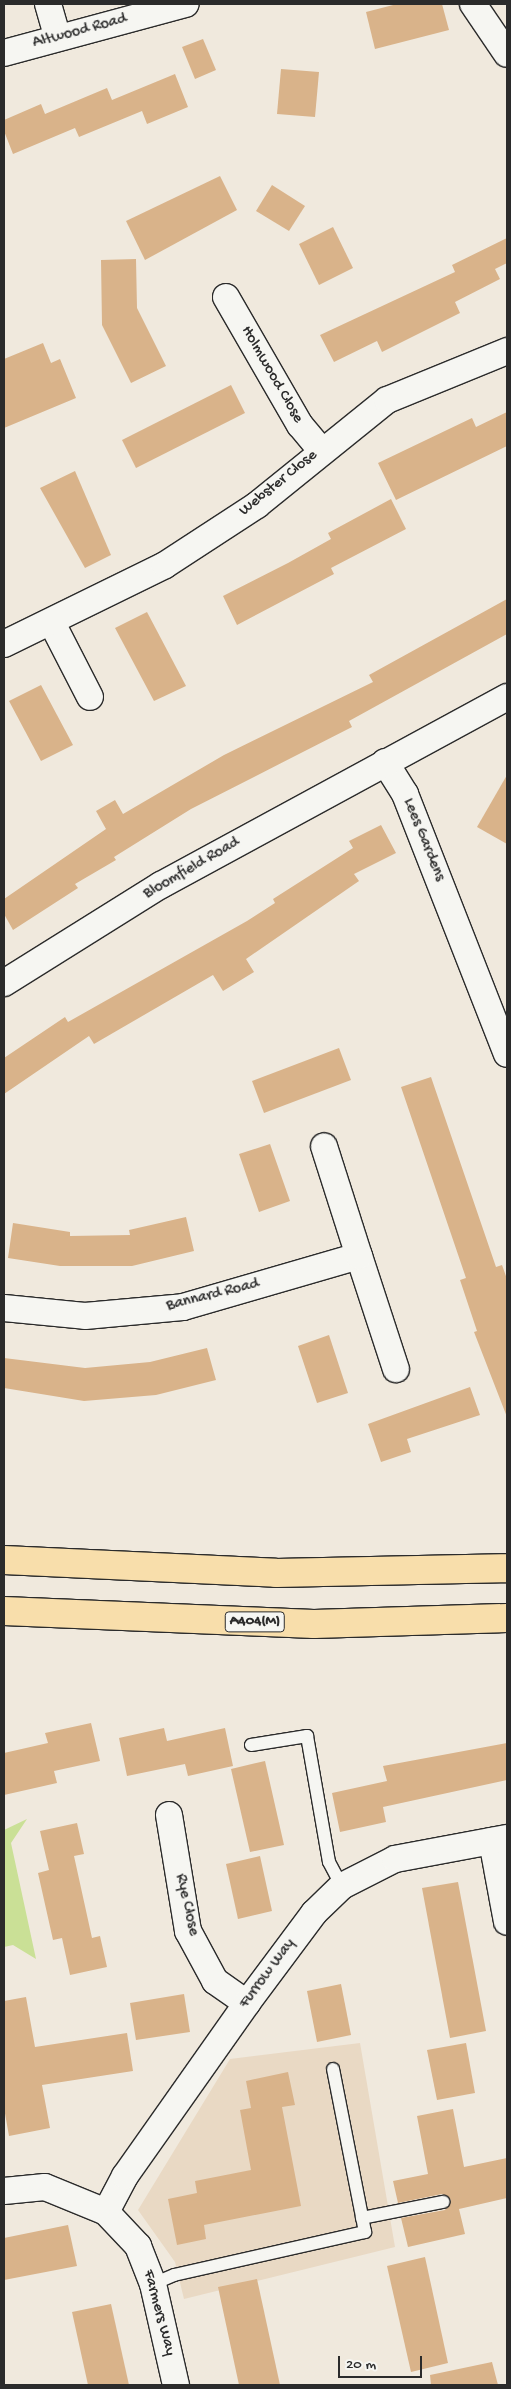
<!DOCTYPE html>
<html>
<head>
<meta charset="utf-8">
<style>
	body { margin:0 }
	#map { position:relative; width:511px; height:2389px; overflow:hidden; background:#f0e9dd; font-family:"Gochi Hand",sans-serif }
	div>[style] { position:absolute }
	.built>* { inset:0; background:#e9d9c4 }
	.green>* { inset:0; background:#cae096 }
	.building>* { inset:0; background:#d9b38a }
	.roads { filter:drop-shadow(1px 0 #2b2b2b) drop-shadow(-1px 0 #2b2b2b) drop-shadow(0 1px #2b2b2b) drop-shadow(0 -1px #2b2b2b) }
	.lane>* { height:12px; margin:-6px; padding:0 6px; transform-origin:6px; border-radius:6px; background:#f6f6f2 }
	.street>* { height:26px; margin:-13px; padding:0 13px; transform-origin:13px; border-radius:13px; background:#f6f6f2 }
	.highway>* { height:28px; margin:-14px; padding:0 14px; transform-origin:14px; border-radius:14px; background:#f8deab }
	span { translate:-50% -50%; white-space:nowrap; text-align:center; line-height:1.15; -webkit-text-stroke:4px #f6f6f2; paint-order:stroke }
	.shield-label span { padding:1px 4px; background:#f6f6f2; border:1px solid; border-radius:4px; -webkit-text-stroke-width:0 }
	.shield-label { font-size:15px; color:#2b2b2b; font-weight:700 }
	.street-label { font-size:16px; color:#2b2b2b }
	.frame { position:absolute; inset:0; border:5px solid #2b2b2b; pointer-events:none }
	.scale { position:absolute; left:338px; top:2356px; width:84px; height:22px; box-sizing:border-box; border:2px solid #2b2b2b; border-top:0; padding-left:6px; font-size:15px; line-height:18px; white-space:nowrap; color:#2b2b2b; -webkit-text-stroke:4px #f6f6f2; paint-order:stroke }
</style>
</head>
<body>
<div id="map">
	<div class="built">
		<i style="clip-path:polygon(360px 2043px,395px 2247px,184px 2299px,175px 2262px,138px 2210px,230px 2059px)"></i>
	</div>
	<div class="green">
		<i style="clip-path:polygon(27px 1819px,11px 1843px,36px 1959px,13px 1945px,4px 1947px,4px 1830px)"></i>
	</div>
	<div class="building">
		<i style="clip-path:polygon(397px 4px,442px 4px,449px 30px,375px 49px,366px 12px)"></i>
		<i style="clip-path:polygon(203px 39px,216px 70px,195px 79px,182px 47px)"></i>
		<i style="clip-path:polygon(281px 69px,319px 72px,315px 117px,277px 114px)"></i>
		<i style="clip-path:polygon(175px 74px,188px 107px,147px 124px,142px 111px,79px 137px,75px 128px,13px 154px,4px 131px,4px 120px,41px 104px,45px 114px,107px 88px,112px 100px)"></i>
		<i style="clip-path:polygon(220px 176px,237px 210px,145px 260px,126px 221px)"></i>
		<i style="clip-path:polygon(272px 185px,305px 206px,289px 231px,256px 211px)"></i>
		<i style="clip-path:polygon(333px 227px,353px 268px,319px 285px,299px 244px)"></i>
		<i style="clip-path:polygon(507px 238px,507px 263px,495px 269px,500px 279px,455px 302px,460px 313px,382px 352px,377px 341px,334px 362px,320px 335px,455px 272px,452px 265px)"></i>
		<i style="clip-path:polygon(136px 259px,137px 308px,166px 366px,131px 383px,102px 325px,101px 260px)"></i>
		<i style="clip-path:polygon(43px 343px,51px 363px,60px 359px,76px 398px,4px 428px,4px 359px)"></i>
		<i style="clip-path:polygon(231px 385px,245px 413px,136px 468px,122px 440px)"></i>
		<i style="clip-path:polygon(507px 412px,507px 446px,396px 500px,378px 463px,472px 418px,476px 427px)"></i>
		<i style="clip-path:polygon(75px 471px,111px 555px,85px 568px,40px 488px)"></i>
		<i style="clip-path:polygon(391px 499px,406px 529px,331px 568px,334px 574px,237px 625px,223px 596px,288px 563px,331px 539px,328px 533px)"></i>
		<i style="clip-path:polygon(507px 599px,507px 634px,349px 721px,352px 727px,191px 809px,114px 857px,116px 860px,75px 884px,78px 888px,13px 930px,4px 914px,4px 899px,106px 829px,96px 811px,115px 800px,123px 814px,224px 755px,373px 682px,369px 675px)"></i>
		<i style="clip-path:polygon(147px 612px,186px 686px,154px 701px,115px 628px)"></i>
		<i style="clip-path:polygon(41px 685px,73px 745px,41px 761px,9px 701px)"></i>
		<i style="clip-path:polygon(507px 775px,507px 844px,477px 827px)"></i>
		<i style="clip-path:polygon(381px 825px,396px 853px,354px 874px,359px 881px,246px 959px,254px 972px,223px 991px,213px 975px,94px 1044px,89px 1036px,4px 1094px,4px 1058px,65px 1017px,68px 1022px,247px 921px,275px 903px,273px 899px,353px 848px,349px 841px)"></i>
		<i style="clip-path:polygon(339px 1048px,351px 1080px,264px 1113px,252px 1081px)"></i>
		<i style="clip-path:polygon(431px 1077px,496px 1267px,502px 1265px,507px 1279px,507px 1417px,474px 1332px,477px 1331px,460px 1280px,466px 1278px,401px 1087px)"></i>
		<i style="clip-path:polygon(270px 1144px,290px 1201px,259px 1212px,239px 1154px)"></i>
		<i style="clip-path:polygon(186px 1217px,194px 1251px,132px 1266px,60px 1266px,8px 1258px,13px 1223px,70px 1232px,70px 1236px,130px 1235px,129px 1230px)"></i>
		<i style="clip-path:polygon(329px 1335px,348px 1393px,317px 1403px,298px 1346px)"></i>
		<i style="clip-path:polygon(207px 1348px,216px 1380px,156px 1395px,84px 1401px,4px 1388px,4px 1358px,85px 1368px,150px 1362px)"></i>
		<i style="clip-path:polygon(470px 1387px,480px 1415px,407px 1439px,411px 1452px,381px 1462px,368px 1424px)"></i>
		<i style="clip-path:polygon(91px 1723px,100px 1761px,54px 1771px,57px 1783px,4px 1795px,4px 1753px,48px 1743px,45px 1733px)"></i>
		<i style="clip-path:polygon(164px 1728px,167px 1741px,225px 1728px,233px 1766px,188px 1776px,185px 1764px,127px 1776px,119px 1738px)"></i>
		<i style="clip-path:polygon(507px 1743px,507px 1780px,383px 1807px,386px 1822px,340px 1832px,332px 1793px,387px 1781px,383px 1766px)"></i>
		<i style="clip-path:polygon(265px 1761px,284px 1845px,250px 1852px,231px 1769px)"></i>
		<i style="clip-path:polygon(77px 1823px,84px 1854px,74px 1856px,92px 1938px,100px 1936px,107px 1967px,70px 1975px,62px 1938px,53px 1940px,38px 1873px,49px 1870px,40px 1831px)"></i>
		<i style="clip-path:polygon(260px 1856px,272px 1911px,238px 1919px,226px 1864px)"></i>
		<i style="clip-path:polygon(458px 1882px,486px 2031px,450px 2038px,422px 1888px)"></i>
		<i style="clip-path:polygon(341px 1984px,351px 2035px,317px 2042px,307px 1991px)"></i>
		<i style="clip-path:polygon(184px 1994px,190px 2032px,136px 2040px,130px 2003px)"></i>
		<i style="clip-path:polygon(26px 1997px,35px 2047px,127px 2033px,133px 2071px,42px 2085px,50px 2128px,9px 2136px,4px 2108px,4px 2001px)"></i>
		<i style="clip-path:polygon(466px 2043px,475px 2093px,437px 2100px,427px 2050px)"></i>
		<i style="clip-path:polygon(288px 2072px,295px 2105px,282px 2107px,301px 2206px,204px 2225px,206px 2239px,177px 2245px,168px 2199px,197px 2193px,195px 2181px,251px 2170px,240px 2110px,251px 2108px,246px 2081px)"></i>
		<i style="clip-path:polygon(453px 2109px,464px 2167px,507px 2158px,507px 2198px,459px 2209px,465px 2234px,408px 2247px,401px 2218px,445px 2210px,451px 2200px,442px 2194px,398px 2203px,393px 2181px,428px 2174px,417px 2116px)"></i>
		<i style="clip-path:polygon(68px 2225px,77px 2266px,4px 2280px,4px 2238px)"></i>
		<i style="clip-path:polygon(425px 2257px,448px 2363px,411px 2372px,387px 2266px)"></i>
		<i style="clip-path:polygon(257px 2279px,280px 2385px,239px 2385px,218px 2287px)"></i>
		<i style="clip-path:polygon(111px 2304px,129px 2385px,88px 2385px,72px 2312px)"></i>
		<i style="clip-path:polygon(492px 2362px,498px 2385px,431px 2385px,430px 2375px)"></i>
	</div>
	<div class="roads">
		<div class="lane">
			<i style="left:251px;top:1745px;width:57px;rotate:-9.1deg"></i>
			<i style="left:307px;top:1736px;width:128px;rotate:80.1deg"></i>
			<i style="left:329px;top:1862px;width:27px;rotate:62deg"></i>
			<i style="left:362px;top:2218px;width:83px;rotate:-11.2deg"></i>
			<i style="left:153px;top:2284px;width:23px;rotate:-23deg"></i>
			<i style="left:174px;top:2275px;width:196px;rotate:-12.7deg"></i>
			<i style="left:365px;top:2232px;width:166px;rotate:-101.1deg"></i>
		</div>
		<div class="street">
			<i style="left:48px;top:4px;width:35px;rotate:74deg"></i>
			<i style="left:473px;top:4px;width:60px;rotate:55.8deg"></i>
			<i style="left:4px;top:53px;width:188px;rotate:-15.1deg"></i>
			<i style="left:226px;top:297px;width:148px;rotate:60deg"></i>
			<i style="left:300px;top:425px;width:33px;rotate:50deg"></i>
			<i style="left:52px;top:623px;width:83px;rotate:62.8deg"></i>
			<i style="left:4px;top:644px;width:179px;rotate:-26.1deg"></i>
			<i style="left:165px;top:565px;width:110px;rotate:-33.1deg"></i>
			<i style="left:257px;top:505px;width:167px;rotate:-38.9deg"></i>
			<i style="left:387px;top:400px;width:130px;rotate:-22.2deg"></i>
			<i style="left:385px;top:762px;width:38px;rotate:58deg"></i>
			<i style="left:405px;top:794px;width:279px;rotate:68.6deg"></i>
			<i style="left:4px;top:983px;width:185px;rotate:-32deg"></i>
			<i style="left:161px;top:885px;width:394px;rotate:-28.5deg"></i>
			<i style="left:359px;top:1256px;width:119px;rotate:71.9deg"></i>
			<i style="left:4px;top:1308px;width:81px;rotate:5.6deg"></i>
			<i style="left:85px;top:1316px;width:98px;rotate:-5.2deg"></i>
			<i style="left:183px;top:1307px;width:183px;rotate:-16.2deg"></i>
			<i style="left:359px;top:1256px;width:115px;rotate:-107.7deg"></i>
			<i style="left:169px;top:1815px;width:118px;rotate:80.7deg"></i>
			<i style="left:188px;top:1931px;width:57px;rotate:61.6deg"></i>
			<i style="left:215px;top:1981px;width:39px;rotate:35deg"></i>
			<i style="left:492px;top:1841px;width:82px;rotate:79.5deg"></i>
			<i style="left:4px;top:2191px;width:41px;rotate:-5.6deg"></i>
			<i style="left:45px;top:2187px;width:66px;rotate:22.3deg"></i>
			<i style="left:106px;top:2212px;width:47px;rotate:46.7deg"></i>
			<i style="left:138px;top:2246px;width:41px;rotate:68.5deg"></i>
			<i style="left:153px;top:2284px;width:104px;rotate:77.2deg"></i>
			<i style="left:106px;top:2212px;width:41px;rotate:-62.2deg"></i>
			<i style="left:125px;top:2176px;width:212px;rotate:-54.8deg"></i>
			<i style="left:247px;top:2003px;width:112px;rotate:-53.3deg"></i>
			<i style="left:314px;top:1913px;width:39px;rotate:-44deg"></i>
			<i style="left:342px;top:1886px;width:59px;rotate:-27deg"></i>
			<i style="left:395px;top:1859px;width:114px;rotate:-10.6deg"></i>
		</div>
		<div class="highway">
			<i style="left:4px;top:1560px;width:272px;rotate:2.7deg"></i>
			<i style="left:276px;top:1573px;width:231px;rotate:-1.2deg"></i>
			<i style="left:4px;top:1611px;width:310px;rotate:2.4deg"></i>
			<i style="left:314px;top:1624px;width:193px;rotate:-1.8deg"></i>
		</div>
	</div>
	<div class="shield-label">
		<span style="left:255px;top:1622px">A404(M)</span>
	</div>
	<div class="street-label">
		<span style="left:80px;top:32px;rotate:-15deg">Altwood Road</span>
		<span style="left:271px;top:375px;rotate:60deg">Holmwood Close</span>
		<span style="left:279px;top:484px;rotate:-39deg">Webster Close</span>
		<span style="left:423px;top:840px;rotate:68deg">Lees Gardens</span>
		<span style="left:192px;top:869px;rotate:-30deg">Bloomfield Road</span>
		<span style="left:213px;top:1296px;rotate:-14deg">Bannard Road</span>
		<span style="left:186px;top:1905px;rotate:77deg">Rye Close</span>
		<span style="left:268px;top:1974px;rotate:-53deg">Furrow Way</span>
		<span style="left:158px;top:2313px;rotate:75deg">Farmers Way</span>
	</div>
	<div class="frame"></div>
	<div class="scale">20 m</div>
</div>
</body>
</html>
